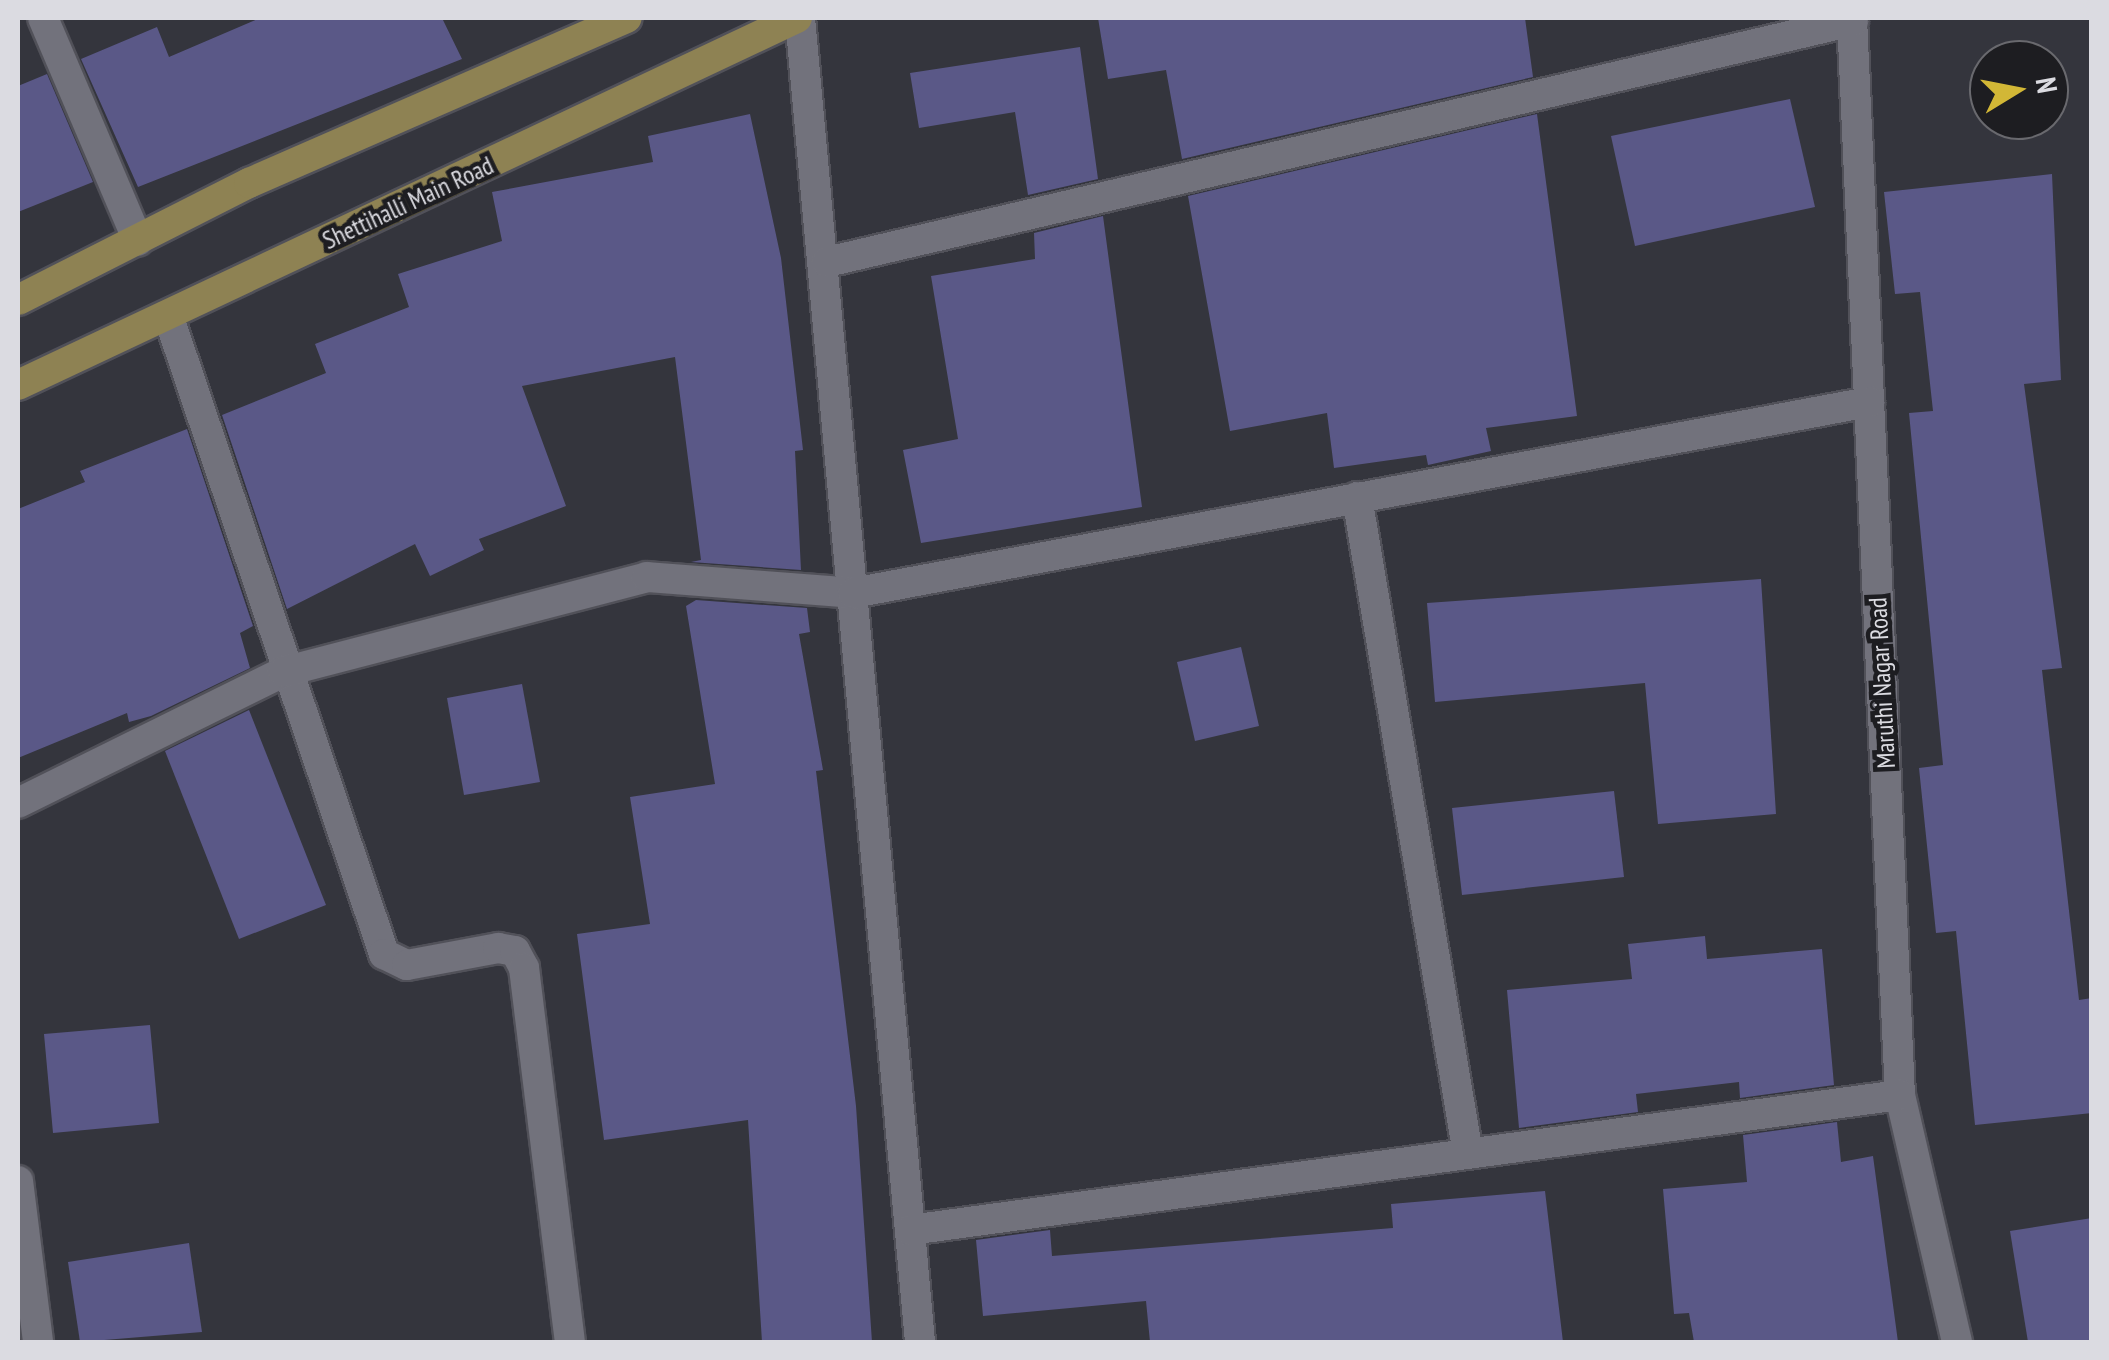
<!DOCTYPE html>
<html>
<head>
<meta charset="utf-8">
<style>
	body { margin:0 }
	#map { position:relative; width:2109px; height:1360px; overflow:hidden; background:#34353d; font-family:"PT Sans Narrow",sans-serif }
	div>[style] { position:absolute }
	.building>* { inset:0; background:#5a5887 }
	.roads { filter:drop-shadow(2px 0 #515159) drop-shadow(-2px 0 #515159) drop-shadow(0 2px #515159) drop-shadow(0 -2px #515159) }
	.minor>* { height:30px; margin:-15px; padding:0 15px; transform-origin:15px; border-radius:15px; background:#72727c }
	.major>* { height:30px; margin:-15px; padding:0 15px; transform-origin:15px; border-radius:15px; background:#8e8253 }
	span { translate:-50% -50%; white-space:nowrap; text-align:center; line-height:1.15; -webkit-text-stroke:9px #1d1d21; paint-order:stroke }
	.street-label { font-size:25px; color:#dbdbe1 }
	.frame { position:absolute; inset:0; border:20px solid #dbdbe1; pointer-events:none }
	.north { position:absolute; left:1969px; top:40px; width:100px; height:100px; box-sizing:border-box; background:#1d1d21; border:2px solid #69696e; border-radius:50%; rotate:80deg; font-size:28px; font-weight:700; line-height:40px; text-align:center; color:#dbdbe1 }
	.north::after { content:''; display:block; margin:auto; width:35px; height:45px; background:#d2b736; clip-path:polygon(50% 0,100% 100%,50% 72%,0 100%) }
</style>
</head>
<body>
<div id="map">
	<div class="building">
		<i style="clip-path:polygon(260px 18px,442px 18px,462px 59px,138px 187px,81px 59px,157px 27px,169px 57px)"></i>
		<i style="clip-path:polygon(1098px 18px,1525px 18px,1533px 77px,1182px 159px,1166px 70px,1108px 79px)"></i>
		<i style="clip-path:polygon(1080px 47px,1098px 179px,1028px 195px,1015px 112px,919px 128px,910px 73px)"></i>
		<i style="clip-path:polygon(47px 74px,93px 182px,18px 212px,18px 86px)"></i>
		<i style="clip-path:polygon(1790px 99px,1815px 207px,1635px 246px,1611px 136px)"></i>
		<i style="clip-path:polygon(750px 114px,781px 258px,803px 450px,795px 451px,801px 570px,691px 562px,701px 560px,675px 357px,522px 386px,566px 506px,479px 539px,484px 550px,430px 576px,415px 544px,287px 609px,222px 415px,326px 373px,315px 344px,409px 307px,398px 274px,502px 241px,492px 192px,653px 162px,648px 136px)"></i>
		<i style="clip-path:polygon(1537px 114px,1577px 416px,1486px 428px,1491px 451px,1428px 465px,1426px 455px,1334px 468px,1327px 413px,1230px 431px,1188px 196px)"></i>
		<i style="clip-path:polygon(2052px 174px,2061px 380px,2024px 384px,2062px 668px,2042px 670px,2079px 1000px,2092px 998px,2092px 1113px,1975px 1125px,1956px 931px,1936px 933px,1919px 768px,1943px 765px,1909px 413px,1933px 411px,1920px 292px,1895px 294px,1884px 192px)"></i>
		<i style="clip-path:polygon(1103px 216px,1142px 507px,921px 543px,903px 450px,958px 439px,931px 276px,1035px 259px,1034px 233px)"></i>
		<i style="clip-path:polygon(187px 429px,253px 626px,240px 633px,250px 668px,151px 716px,129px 722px,127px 713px,18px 758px,18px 509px,85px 482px,80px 471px)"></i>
		<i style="clip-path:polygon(1761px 579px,1776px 814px,1658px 824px,1645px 683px,1435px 702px,1427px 603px)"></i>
		<i style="clip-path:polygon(696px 600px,807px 608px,810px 632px,799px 634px,823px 770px,816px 771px,856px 1106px,872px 1342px,762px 1342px,748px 1120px,604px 1140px,577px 934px,650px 924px,630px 797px,715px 784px,686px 606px)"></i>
		<i style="clip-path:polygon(1241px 647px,1259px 726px,1195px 741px,1177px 662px)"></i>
		<i style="clip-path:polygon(522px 684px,540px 782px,464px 795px,447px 698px)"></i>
		<i style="clip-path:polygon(249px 710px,326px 905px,239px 939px,165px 751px)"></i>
		<i style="clip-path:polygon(1614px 791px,1624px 877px,1462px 895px,1452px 808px)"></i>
		<i style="clip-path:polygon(1705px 936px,1707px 959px,1822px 949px,1834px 1085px,1740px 1098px,1739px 1082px,1636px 1094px,1638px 1112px,1519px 1128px,1507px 990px,1632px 979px,1628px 944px)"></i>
		<i style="clip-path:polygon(150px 1025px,159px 1123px,53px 1133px,44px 1034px)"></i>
		<i style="clip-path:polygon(1837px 1122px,1841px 1162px,1873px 1156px,1898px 1342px,1694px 1342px,1689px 1313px,1674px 1314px,1663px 1189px,1747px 1182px,1743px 1135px)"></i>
		<i style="clip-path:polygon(1545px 1191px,1563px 1342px,1150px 1342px,1146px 1301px,983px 1316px,976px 1240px,1050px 1230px,1052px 1256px,1393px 1228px,1391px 1204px)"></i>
		<i style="clip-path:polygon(2092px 1218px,2092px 1342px,2028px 1342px,2010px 1231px)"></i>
		<i style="clip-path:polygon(189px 1243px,202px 1332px,80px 1342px,68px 1262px)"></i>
	</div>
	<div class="roads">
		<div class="minor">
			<i style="left:43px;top:18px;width:242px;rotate:66.9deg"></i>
			<i style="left:800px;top:18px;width:1329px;rotate:84.82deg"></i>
			<i style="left:1852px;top:18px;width:1078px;rotate:87.45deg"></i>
			<i style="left:1900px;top:1095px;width:253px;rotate:77deg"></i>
			<i style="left:827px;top:262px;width:1054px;rotate:-13.22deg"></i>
			<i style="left:168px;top:315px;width:675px;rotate:71.32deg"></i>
			<i style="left:384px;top:954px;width:25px;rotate:26deg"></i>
			<i style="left:407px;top:965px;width:93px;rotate:-10.6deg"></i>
			<i style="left:498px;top:948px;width:17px;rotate:10deg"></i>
			<i style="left:515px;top:951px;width:19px;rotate:62deg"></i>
			<i style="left:524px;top:968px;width:377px;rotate:83deg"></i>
			<i style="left:1357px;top:497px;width:666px;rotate:80.41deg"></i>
			<i style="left:18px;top:803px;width:296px;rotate:-26.3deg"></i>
			<i style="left:283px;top:672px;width:376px;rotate:-14.6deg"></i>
			<i style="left:647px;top:577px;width:207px;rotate:4.4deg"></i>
			<i style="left:853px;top:593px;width:1034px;rotate:-10.65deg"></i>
			<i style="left:18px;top:1181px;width:162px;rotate:82.9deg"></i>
			<i style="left:910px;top:1230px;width:999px;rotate:-7.77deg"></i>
		</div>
		<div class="major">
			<i style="left:18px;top:300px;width:259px;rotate:-26.9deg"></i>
			<i style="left:249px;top:183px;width:412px;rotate:-23.6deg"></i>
			<i style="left:18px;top:385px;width:861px;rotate:-25.23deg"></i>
		</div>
	</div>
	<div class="street-label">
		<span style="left:408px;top:203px;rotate:-25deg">Shettihalli Main Road</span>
		<span style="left:1882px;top:683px;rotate:-93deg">Maruthi Nagar Road</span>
	</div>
	<div class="frame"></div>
	<div class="north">N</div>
</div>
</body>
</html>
